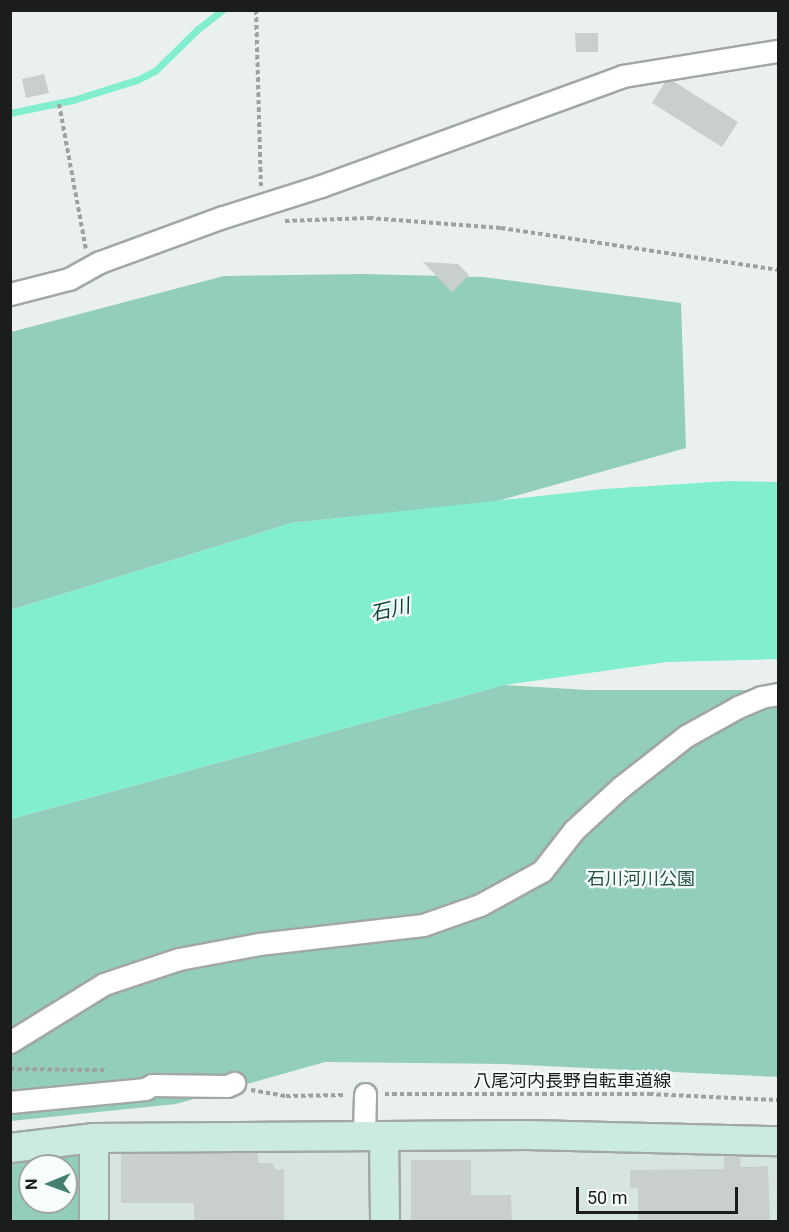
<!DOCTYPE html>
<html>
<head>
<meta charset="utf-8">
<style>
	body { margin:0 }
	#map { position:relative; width:789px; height:1232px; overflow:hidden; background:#eaf0ed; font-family:Roboto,"Noto Sans JP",sans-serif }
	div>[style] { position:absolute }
	.built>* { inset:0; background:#d7e5e0 }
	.green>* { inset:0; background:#92cebb }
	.water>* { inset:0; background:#81eecf }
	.stream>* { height:7px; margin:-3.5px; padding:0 3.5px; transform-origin:3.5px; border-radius:3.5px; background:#81eecf }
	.building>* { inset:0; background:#c9cfcd }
	.path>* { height:4px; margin-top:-2px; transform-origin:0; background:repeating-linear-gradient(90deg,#9da19f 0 4.5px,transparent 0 7.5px) }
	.roads { filter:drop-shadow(2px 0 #a1a7a5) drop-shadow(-2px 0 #a1a7a5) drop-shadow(0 2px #a1a7a5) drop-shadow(0 -2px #a1a7a5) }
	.street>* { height:21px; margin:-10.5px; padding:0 10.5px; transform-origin:10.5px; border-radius:10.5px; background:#fff }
	.secondary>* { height:28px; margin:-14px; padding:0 14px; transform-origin:14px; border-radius:14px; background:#cbebe2 }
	span { translate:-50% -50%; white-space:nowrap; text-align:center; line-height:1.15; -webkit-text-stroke:4.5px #f7fdfb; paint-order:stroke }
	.park-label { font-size:18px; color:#245346 }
	.street-label { font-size:18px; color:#1b1d1c }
	.water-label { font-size:20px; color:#0c3e32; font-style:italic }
	.frame { position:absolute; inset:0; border:12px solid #1b1d1c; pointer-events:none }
	.north { position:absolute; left:18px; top:1154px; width:60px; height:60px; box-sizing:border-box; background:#f7fdfb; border:2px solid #9fa3a2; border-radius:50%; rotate:269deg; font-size:16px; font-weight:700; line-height:24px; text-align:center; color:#1b1d1c }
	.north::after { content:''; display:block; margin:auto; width:21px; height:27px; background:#41806e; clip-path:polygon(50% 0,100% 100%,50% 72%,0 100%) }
	.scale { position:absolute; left:576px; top:1187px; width:162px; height:27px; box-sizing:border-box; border:3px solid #1b1d1c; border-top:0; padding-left:8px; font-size:18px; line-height:21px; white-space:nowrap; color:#1b1d1c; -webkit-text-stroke:4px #f7fdfb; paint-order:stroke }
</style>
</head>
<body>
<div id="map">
	<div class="built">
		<i style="clip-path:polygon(555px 1144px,778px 1155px,778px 1221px,105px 1221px,104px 1149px)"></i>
	</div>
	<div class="green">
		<i style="clip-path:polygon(363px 274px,483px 277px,681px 303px,686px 448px,494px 502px,292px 523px,11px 610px,11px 332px,224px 276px)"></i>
		<i style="clip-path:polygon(504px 685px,588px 690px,758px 690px,778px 694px,778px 1077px,505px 1064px,325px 1062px,176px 1104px,11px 1121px,11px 819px)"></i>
		<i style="clip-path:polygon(evenodd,74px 1150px,82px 1160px,83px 1221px,11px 1221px,10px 1158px,74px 1150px,30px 1166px,66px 1166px,66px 1202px,30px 1202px,30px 1166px)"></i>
	</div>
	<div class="water">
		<i style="clip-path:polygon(728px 481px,778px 482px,778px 659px,667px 662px,504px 685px,11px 819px,11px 610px,292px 523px,604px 489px)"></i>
	</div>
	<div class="stream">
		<i style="left:10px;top:113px;width:64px;rotate:-11.7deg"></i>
		<i style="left:73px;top:100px;width:67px;rotate:-17.4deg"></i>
		<i style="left:137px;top:80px;width:20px;rotate:-27deg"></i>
		<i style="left:155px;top:71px;width:60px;rotate:-44.3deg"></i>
		<i style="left:198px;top:29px;width:31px;rotate:-38deg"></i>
	</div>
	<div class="building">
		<i style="clip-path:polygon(575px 33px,598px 33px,598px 52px,576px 52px)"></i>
		<i style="clip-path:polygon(44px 74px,49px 93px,26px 98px,22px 79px)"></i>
		<i style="clip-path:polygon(673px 81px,738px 122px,722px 147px,652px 103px,665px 82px)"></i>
		<i style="clip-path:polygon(423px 262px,458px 264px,469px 275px,452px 292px)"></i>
		<i style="clip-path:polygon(258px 1153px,258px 1163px,272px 1163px,276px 1170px,284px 1169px,284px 1221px,194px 1221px,194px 1203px,121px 1203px,121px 1154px)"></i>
		<i style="clip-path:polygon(724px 1156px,741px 1158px,740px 1167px,768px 1166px,770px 1221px,638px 1221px,638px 1188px,630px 1188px,630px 1170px,724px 1169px)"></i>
		<i style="clip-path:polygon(411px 1160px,471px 1160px,471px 1195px,511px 1195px,512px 1221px,411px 1221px)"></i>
	</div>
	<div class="path">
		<i style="left:256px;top:10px;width:176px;rotate:88.4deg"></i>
		<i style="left:59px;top:104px;width:147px;rotate:79.5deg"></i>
		<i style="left:285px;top:221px;width:84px;rotate:-2deg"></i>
		<i style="left:369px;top:218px;width:132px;rotate:4.3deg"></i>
		<i style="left:501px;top:228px;width:280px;rotate:8.6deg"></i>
		<i style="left:10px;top:1069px;width:96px;rotate:0.6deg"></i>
		<i style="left:251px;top:1090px;width:36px;rotate:10deg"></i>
		<i style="left:286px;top:1096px;width:59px;rotate:-1deg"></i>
		<i style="left:385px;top:1094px;width:264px"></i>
		<i style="left:649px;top:1094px;width:129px;rotate:2.7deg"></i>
	</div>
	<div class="roads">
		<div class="street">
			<i style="left:10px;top:294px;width:61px;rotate:-14.3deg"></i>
			<i style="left:69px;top:279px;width:35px;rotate:-29deg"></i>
			<i style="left:100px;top:262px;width:131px;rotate:-20.1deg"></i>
			<i style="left:223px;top:217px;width:103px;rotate:-17.6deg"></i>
			<i style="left:321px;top:186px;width:321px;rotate:-20deg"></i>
			<i style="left:623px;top:76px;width:157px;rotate:-9.2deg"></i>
			<i style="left:10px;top:1042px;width:110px;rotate:-31.7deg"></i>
			<i style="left:104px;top:984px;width:79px;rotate:-18.4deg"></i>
			<i style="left:179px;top:959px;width:81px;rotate:-10.6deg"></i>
			<i style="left:259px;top:944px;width:165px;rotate:-6.6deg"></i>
			<i style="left:423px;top:925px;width:60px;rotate:-19.3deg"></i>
			<i style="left:480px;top:905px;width:71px;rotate:-28.7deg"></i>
			<i style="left:542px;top:871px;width:52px;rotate:-52deg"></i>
			<i style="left:574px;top:830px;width:64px;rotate:-42.5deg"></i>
			<i style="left:621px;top:787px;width:83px;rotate:-38.1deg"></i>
			<i style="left:686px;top:736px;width:60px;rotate:-29.1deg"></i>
			<i style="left:738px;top:707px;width:25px;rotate:-23deg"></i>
			<i style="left:761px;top:697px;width:17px;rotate:-10deg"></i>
			<i style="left:10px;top:1102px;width:136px;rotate:-5.5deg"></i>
			<i style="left:145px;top:1089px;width:8px;rotate:-30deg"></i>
			<i style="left:152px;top:1085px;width:75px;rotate:0.8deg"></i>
			<i style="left:227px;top:1086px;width:8px;rotate:-23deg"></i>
			<i style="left:364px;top:1136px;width:42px;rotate:-88.6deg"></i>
		</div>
		<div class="secondary">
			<i style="left:384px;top:1136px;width:86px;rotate:89.3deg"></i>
			<i style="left:94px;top:1138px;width:84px;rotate:90deg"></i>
			<i style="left:10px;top:1148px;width:85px;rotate:-6.8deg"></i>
			<i style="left:94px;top:1138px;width:433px;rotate:-0.4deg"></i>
			<i style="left:527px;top:1135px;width:251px;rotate:1.4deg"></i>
		</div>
	</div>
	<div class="park-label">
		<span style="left:641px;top:879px">石川河川公園</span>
	</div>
	<div class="street-label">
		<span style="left:572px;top:1081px">八尾河内長野自転車道線</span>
	</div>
	<div class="water-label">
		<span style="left:390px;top:610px;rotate:-13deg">石川</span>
	</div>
	<div class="frame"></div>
	<div class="north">N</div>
	<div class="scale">50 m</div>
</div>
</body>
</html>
